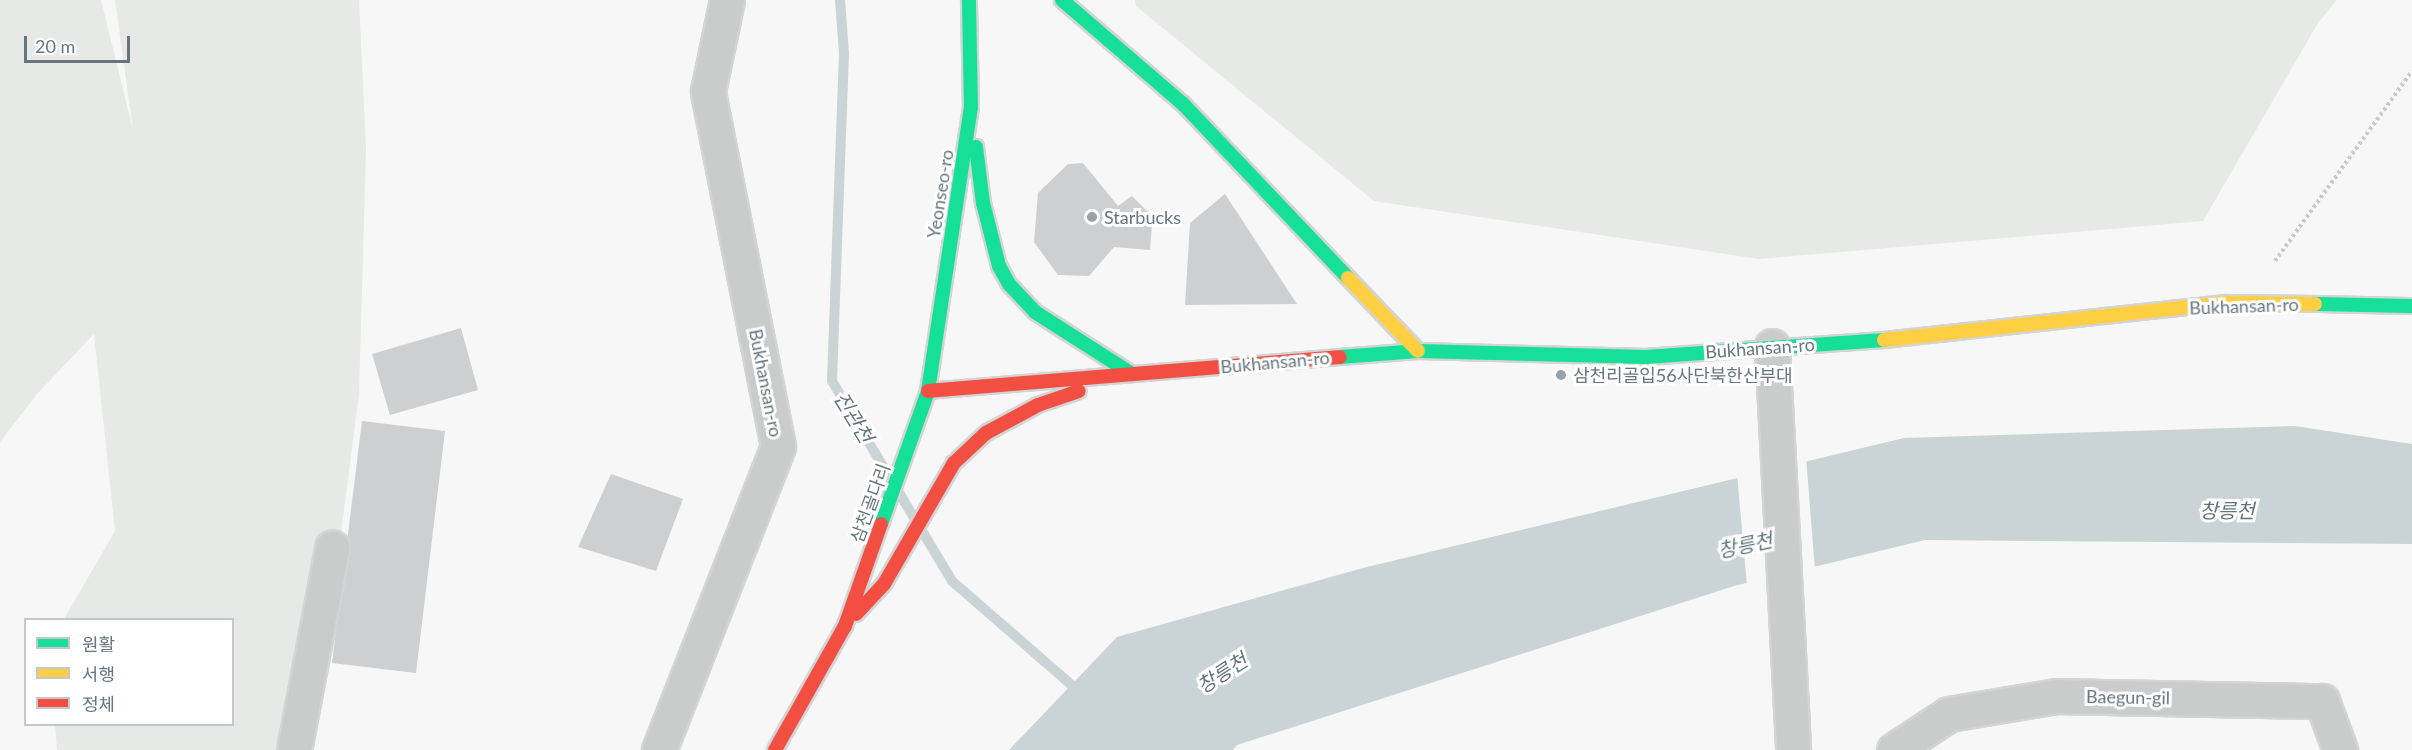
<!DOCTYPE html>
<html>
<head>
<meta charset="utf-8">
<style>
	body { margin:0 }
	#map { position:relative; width:2412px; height:750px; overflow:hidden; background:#f7f7f7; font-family:Lato,"Noto Sans KR",sans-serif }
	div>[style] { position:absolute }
	.green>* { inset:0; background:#e6e9e5 }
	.water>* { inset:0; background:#cad3d5 }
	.pier>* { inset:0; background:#f7f7f7 }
	.stream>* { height:10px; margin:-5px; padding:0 5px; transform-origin:5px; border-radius:5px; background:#cad3d5 }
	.building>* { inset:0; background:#cecfd0 }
	.path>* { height:4px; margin-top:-2px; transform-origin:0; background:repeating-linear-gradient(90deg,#c8c9ca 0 3px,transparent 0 6px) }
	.roads { filter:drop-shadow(2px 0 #d3d4d5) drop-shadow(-2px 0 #d3d4d5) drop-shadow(0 2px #d3d4d5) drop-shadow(0 -2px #d3d4d5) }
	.street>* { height:33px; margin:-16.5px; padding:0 16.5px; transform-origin:16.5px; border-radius:16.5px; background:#cacccc }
	.fast>* { height:14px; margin:-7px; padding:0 7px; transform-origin:7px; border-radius:7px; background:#16e098 }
	.slow>* { height:14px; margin:-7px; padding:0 7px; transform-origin:7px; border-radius:7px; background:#ffcf43 }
	.jam>* { height:14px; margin:-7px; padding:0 7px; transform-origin:7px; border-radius:7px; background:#f24e42 }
	.dots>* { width:16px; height:16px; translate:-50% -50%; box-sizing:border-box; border:3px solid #fff; border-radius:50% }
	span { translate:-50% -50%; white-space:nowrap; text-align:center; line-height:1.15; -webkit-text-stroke:6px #fff; paint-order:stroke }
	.street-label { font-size:18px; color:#66757e }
	.poi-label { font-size:18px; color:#66757e }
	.left { translate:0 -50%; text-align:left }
	.water-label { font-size:20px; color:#617478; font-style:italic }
	.legend { position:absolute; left:24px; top:618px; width:210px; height:108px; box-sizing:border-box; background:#fff; border:2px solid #c2c8cb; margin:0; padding:8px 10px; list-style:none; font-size:18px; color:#66757e }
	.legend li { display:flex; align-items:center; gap:12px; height:30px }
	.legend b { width:30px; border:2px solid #c2c8cb }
	.scale { position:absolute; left:24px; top:36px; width:106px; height:27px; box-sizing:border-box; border:3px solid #66757e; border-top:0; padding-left:8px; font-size:18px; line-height:21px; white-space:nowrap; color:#66757e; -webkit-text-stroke:4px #fff; paint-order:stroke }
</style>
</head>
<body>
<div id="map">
	<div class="green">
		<i style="clip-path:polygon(0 0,101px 0,133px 130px,115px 0,359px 0,366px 149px,359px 394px,313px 750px,57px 750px,55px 725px,232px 724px,232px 620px,64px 619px,115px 531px,94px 334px,37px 394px,0 442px)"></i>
		<i style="clip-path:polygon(1135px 0,2337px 0,2318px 23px,2203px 221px,1759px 259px,1374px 201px,1136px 6px)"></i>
	</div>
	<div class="water">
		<i style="clip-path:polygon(2295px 426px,2412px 444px,2412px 544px,1925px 540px,1734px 586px,1237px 745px,1233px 750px,1009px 750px,1117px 637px,1363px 568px,1904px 438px)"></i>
	</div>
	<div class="pier">
		<i style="clip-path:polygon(1806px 457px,1815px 570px,1747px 586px,1737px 474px)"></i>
	</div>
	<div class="stream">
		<i style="left:840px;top:0;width:53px;rotate:85.7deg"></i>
		<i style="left:844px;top:53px;width:328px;rotate:92.1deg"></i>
		<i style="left:832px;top:381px;width:113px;rotate:59.1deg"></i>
		<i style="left:898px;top:491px;width:105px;rotate:59deg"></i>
		<i style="left:952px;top:581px;width:171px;rotate:41deg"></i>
	</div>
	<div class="building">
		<i style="clip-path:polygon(1083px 163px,1118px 206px,1132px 196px,1151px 215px,1146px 220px,1152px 225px,1150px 250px,1114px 247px,1089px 276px,1058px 275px,1034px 242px,1038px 193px,1068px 164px)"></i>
		<i style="clip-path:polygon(1225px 194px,1297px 304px,1185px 305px,1190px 223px)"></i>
		<i style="clip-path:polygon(461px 328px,478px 390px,390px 415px,372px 354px)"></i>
		<i style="clip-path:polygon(362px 421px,445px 431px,416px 673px,332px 663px)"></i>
		<i style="clip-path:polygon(611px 474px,683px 499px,656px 571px,578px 547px)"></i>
	</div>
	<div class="path">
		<i style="left:2275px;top:261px;width:234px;rotate:-54.2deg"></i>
	</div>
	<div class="roads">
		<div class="street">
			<i style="left:1772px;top:346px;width:405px;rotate:87deg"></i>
			<i style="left:294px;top:750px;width:206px;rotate:-79.3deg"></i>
			<i style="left:659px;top:750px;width:326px;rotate:-68.6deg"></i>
			<i style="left:778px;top:446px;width:362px;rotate:-101.2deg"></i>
			<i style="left:708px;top:91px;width:93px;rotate:-78.2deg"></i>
			<i style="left:1894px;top:750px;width:66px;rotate:-33.2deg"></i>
			<i style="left:1949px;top:714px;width:109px;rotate:-9.5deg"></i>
			<i style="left:2057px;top:696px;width:265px;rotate:1.1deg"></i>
			<i style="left:2322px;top:701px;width:52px;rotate:69.8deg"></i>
		</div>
		<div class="fast">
			<i style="left:1062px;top:0;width:160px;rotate:40.7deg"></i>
			<i style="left:1183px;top:104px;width:240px;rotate:46.5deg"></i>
			<i style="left:976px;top:147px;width:56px;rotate:82.9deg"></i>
			<i style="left:983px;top:203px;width:65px;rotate:75.7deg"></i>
			<i style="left:999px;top:266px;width:21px;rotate:61deg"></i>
			<i style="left:1009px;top:284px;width:38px;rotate:47deg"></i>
			<i style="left:1035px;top:312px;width:115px;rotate:32.6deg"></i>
			<i style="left:2315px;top:304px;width:97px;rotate:1.2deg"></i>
			<i style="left:1340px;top:357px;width:78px;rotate:-4.4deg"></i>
			<i style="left:1418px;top:351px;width:228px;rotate:1.5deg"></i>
			<i style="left:1646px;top:357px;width:239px;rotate:-4.1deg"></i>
			<i style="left:881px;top:524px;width:141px;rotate:-70.5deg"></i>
			<i style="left:928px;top:391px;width:286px;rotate:-81.4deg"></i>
			<i style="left:971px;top:108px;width:108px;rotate:-91.1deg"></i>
		</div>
		<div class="slow">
			<i style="left:1348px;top:278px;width:101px;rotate:46.2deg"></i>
			<i style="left:1884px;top:340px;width:344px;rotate:-6.2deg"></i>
			<i style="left:2226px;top:303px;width:89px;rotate:0.6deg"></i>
		</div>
		<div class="jam">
			<i style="left:928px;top:391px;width:413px;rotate:-4.7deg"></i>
			<i style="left:856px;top:614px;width:41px;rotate:-47deg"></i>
			<i style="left:884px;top:584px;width:140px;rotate:-60deg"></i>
			<i style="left:954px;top:463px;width:44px;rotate:-43.2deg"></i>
			<i style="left:986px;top:433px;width:59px;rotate:-28.3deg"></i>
			<i style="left:1038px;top:405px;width:43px;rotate:-18.9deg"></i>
			<i style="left:775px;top:750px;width:142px;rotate:-60.6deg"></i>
			<i style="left:845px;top:626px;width:108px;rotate:-70.6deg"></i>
		</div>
	</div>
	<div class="dots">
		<i style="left:1092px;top:217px;background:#99a2a8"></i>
		<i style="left:1561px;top:375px;background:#99a2a8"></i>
	</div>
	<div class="street-label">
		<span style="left:940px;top:194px;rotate:-81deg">Yeonseo-ro</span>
		<span style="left:2244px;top:306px;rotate:-2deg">Bukhansan-ro</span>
		<span style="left:1760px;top:348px;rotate:-4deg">Bukhansan-ro</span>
		<span style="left:1275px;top:362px;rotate:-5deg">Bukhansan-ro</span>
		<span style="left:766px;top:383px;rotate:79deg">Bukhansan-ro</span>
		<span style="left:870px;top:503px;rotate:-70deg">삼천골다리</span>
		<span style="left:2128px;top:697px;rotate:1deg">Baegun-gil</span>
	</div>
	<div class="poi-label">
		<span class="left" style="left:1104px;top:217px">Starbucks</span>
		<span class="left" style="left:1573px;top:375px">삼천리골입56사단북한산부대</span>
	</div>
	<div class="water-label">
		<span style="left:854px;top:417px;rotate:59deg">진관천</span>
		<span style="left:2227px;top:510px">창릉천</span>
		<span style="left:1745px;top:545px;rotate:-12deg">창릉천</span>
		<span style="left:1222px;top:673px;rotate:-33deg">창릉천</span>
	</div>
	<ul class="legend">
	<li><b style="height:8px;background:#16e098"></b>원활</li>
	<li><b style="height:8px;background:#ffcf43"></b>서행</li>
	<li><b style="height:8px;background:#f24e42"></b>정체</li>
	</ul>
	<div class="scale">20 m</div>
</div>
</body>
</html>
